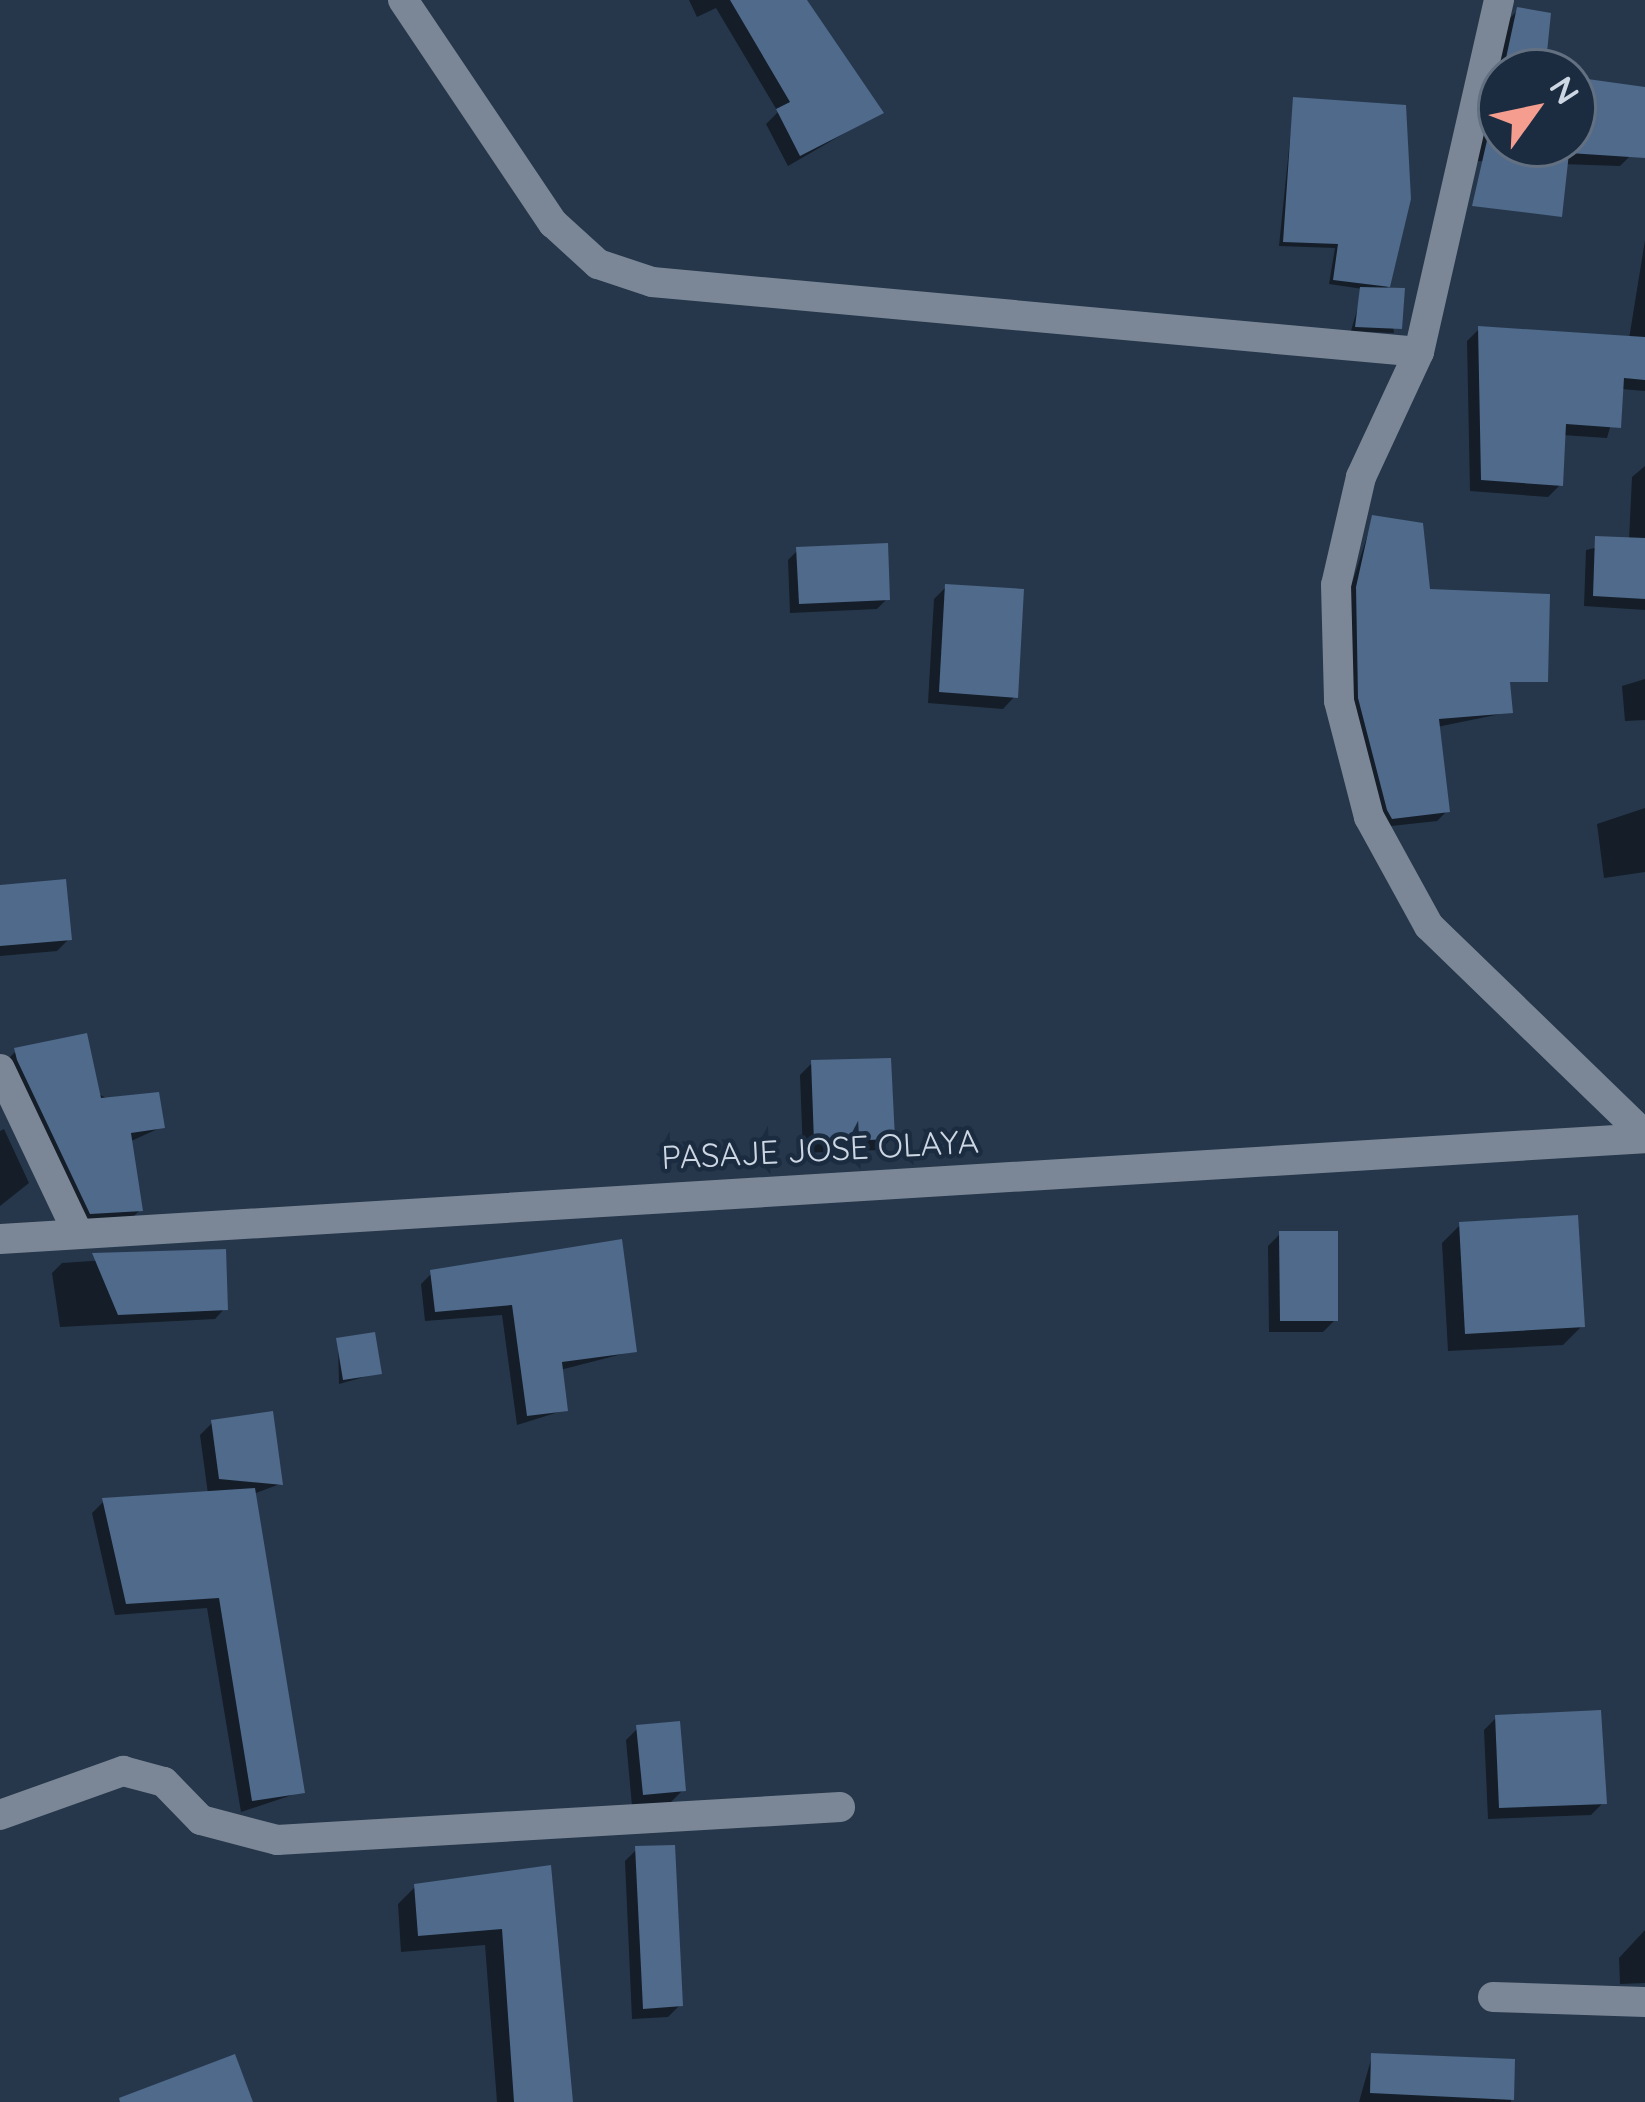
<!DOCTYPE html>
<html>
<head>
<meta charset="utf-8">
<style>
	body { margin:0 }
	#map { position:relative; width:1645px; height:2102px; overflow:hidden; background:#26374b; font-family:Quicksand,sans-serif }
	div>[style] { position:absolute }
	.shadow>* { inset:0; background:#0007 }
	.building>* { inset:0; background:#4f6a8b }
	.minor>* { height:30px; margin:-15px; padding:0 15px; transform-origin:15px; border-radius:15px; background:#7b8797 }
	span { translate:-50% -50%; white-space:nowrap; text-align:center; line-height:1.15; -webkit-text-stroke:9px #1c2c40; paint-order:stroke }
	.street-label { font-size:33px; color:#cdd7e4 }
	.north { position:absolute; left:1477px; top:48px; width:120px; height:120px; box-sizing:border-box; background:#1c2c40; border:3px solid #637082; border-radius:50%; rotate:57deg; font-size:33px; font-weight:700; line-height:48px; text-align:center; color:#cdd7e4 }
	.north::after { content:''; display:block; margin:auto; width:42px; height:54px; background:#f59d8f; clip-path:polygon(50% 0,100% 100%,50% 72%,0 100%) }
</style>
</head>
<body>
<div id="map">
	<div class="shadow">
		<i style="clip-path:polygon(689px 0,803px 0,881px 112px,788px 166px,766px 124px,778px 112px,716px 8px,697px 17px)"></i>
		<i style="clip-path:polygon(1518px 10px,1542px 72px,1501px 72px,1501px 144px,1573px 144px,1573px 80px,1630px 156px,1620px 166px,1476px 161px,1508px 20px)"></i>
		<i style="clip-path:polygon(1294px 100px,1387px 286px,1394px 333px,1351px 331px,1363px 289px,1329px 284px,1335px 248px,1279px 246px)"></i>
		<i style="clip-path:polygon(1645px 240px,1645px 391px,1621px 389px,1607px 438px,1562px 435px,1560px 485px,1548px 497px,1470px 491px,1467px 341px,1479px 329px,1629px 339px)"></i>
		<i style="clip-path:polygon(1645px 466px,1645px 610px,1584px 606px,1586px 550px,1629px 540px,1632px 477px)"></i>
		<i style="clip-path:polygon(1373px 518px,1416px 643px,1510px 712px,1437px 727px,1447px 811px,1437px 821px,1382px 827px,1350px 710px,1347px 599px)"></i>
		<i style="clip-path:polygon(798px 550px,887px 599px,877px 609px,790px 613px,788px 560px)"></i>
		<i style="clip-path:polygon(946px 587px,1015px 696px,1003px 709px,928px 703px,934px 599px)"></i>
		<i style="clip-path:polygon(1645px 679px,1645px 720px,1625px 721px,1622px 686px)"></i>
		<i style="clip-path:polygon(1645px 808px,1645px 872px,1604px 878px,1597px 824px)"></i>
		<i style="clip-path:polygon(0 888px,69px 939px,57px 951px,0 956px)"></i>
		<i style="clip-path:polygon(16px 1051px,162px 1127px,129px 1142px,140px 1210px,128px 1222px,78px 1225px,4px 1063px)"></i>
		<i style="clip-path:polygon(812px 1063px,892px 1138px,880px 1150px,803px 1153px,800px 1075px)"></i>
		<i style="clip-path:polygon(4px 1129px,29px 1183px,0 1206px,0 1131px)"></i>
		<i style="clip-path:polygon(1460px 1225px,1582px 1326px,1563px 1345px,1448px 1351px,1442px 1243px)"></i>
		<i style="clip-path:polygon(1280px 1234px,1335px 1320px,1323px 1332px,1269px 1332px,1268px 1246px)"></i>
		<i style="clip-path:polygon(223px 1252px,225px 1308px,215px 1319px,60px 1327px,52px 1273px,62px 1263px)"></i>
		<i style="clip-path:polygon(432px 1273px,634px 1351px,560px 1370px,565px 1410px,517px 1425px,502px 1315px,425px 1321px,421px 1284px)"></i>
		<i style="clip-path:polygon(338px 1341px,378px 1373px,339px 1384px)"></i>
		<i style="clip-path:polygon(212px 1423px,280px 1484px,253px 1494px,301px 1792px,241px 1812px,207px 1608px,115px 1615px,92px 1513px,104px 1501px,208px 1494px,200px 1435px)"></i>
		<i style="clip-path:polygon(1496px 1718px,1604px 1802px,1591px 1815px,1488px 1819px,1484px 1730px)"></i>
		<i style="clip-path:polygon(638px 1728px,683px 1790px,671px 1802px,632px 1806px,626px 1740px)"></i>
		<i style="clip-path:polygon(637px 1849px,680px 2005px,668px 2017px,632px 2019px,625px 1861px)"></i>
		<i style="clip-path:polygon(548px 1868px,570px 2102px,497px 2102px,485px 1945px,401px 1952px,398px 1904px,415px 1887px)"></i>
		<i style="clip-path:polygon(1645px 1930px,1645px 1983px,1620px 1984px,1619px 1958px)"></i>
		<i style="clip-path:polygon(1372px 2056px,1512px 2061px,1511px 2102px,1359px 2102px)"></i>
	</div>
	<div class="building">
		<i style="clip-path:polygon(730px 0,807px 0,884px 113px,800px 156px,776px 109px,790px 102px)"></i>
		<i style="clip-path:polygon(1517px 7px,1551px 13px,1545px 72px,1503px 72px)"></i>
		<i style="clip-path:polygon(1573px 77px,1645px 87px,1645px 158px,1569px 153px,1562px 217px,1472px 206px,1501px 79px,1501px 144px,1573px 144px)"></i>
		<i style="clip-path:polygon(1293px 97px,1406px 105px,1411px 199px,1390px 287px,1333px 280px,1338px 244px,1283px 242px)"></i>
		<i style="clip-path:polygon(1360px 287px,1405px 288px,1402px 329px,1355px 327px)"></i>
		<i style="clip-path:polygon(1478px 326px,1645px 337px,1645px 380px,1624px 378px,1621px 428px,1566px 424px,1563px 486px,1481px 480px)"></i>
		<i style="clip-path:polygon(1372px 515px,1423px 523px,1430px 589px,1550px 594px,1548px 682px,1510px 682px,1513px 713px,1439px 719px,1450px 812px,1392px 819px,1387px 810px,1358px 698px,1356px 587px)"></i>
		<i style="clip-path:polygon(1595px 536px,1645px 538px,1645px 599px,1593px 596px)"></i>
		<i style="clip-path:polygon(888px 543px,890px 600px,799px 604px,796px 547px)"></i>
		<i style="clip-path:polygon(945px 584px,1024px 589px,1018px 698px,939px 692px)"></i>
		<i style="clip-path:polygon(66px 879px,72px 940px,0 946px,0 885px)"></i>
		<i style="clip-path:polygon(87px 1033px,101px 1098px,159px 1092px,165px 1128px,131px 1133px,143px 1211px,90px 1214px,17px 1060px,14px 1048px)"></i>
		<i style="clip-path:polygon(891px 1058px,895px 1139px,814px 1142px,811px 1060px)"></i>
		<i style="clip-path:polygon(1578px 1215px,1585px 1327px,1465px 1334px,1459px 1222px)"></i>
		<i style="clip-path:polygon(1279px 1231px,1338px 1231px,1338px 1321px,1280px 1321px)"></i>
		<i style="clip-path:polygon(622px 1239px,637px 1352px,562px 1362px,568px 1411px,527px 1416px,512px 1305px,435px 1312px,430px 1270px)"></i>
		<i style="clip-path:polygon(226px 1249px,228px 1310px,118px 1315px,92px 1253px)"></i>
		<i style="clip-path:polygon(375px 1332px,382px 1374px,343px 1380px,336px 1338px)"></i>
		<i style="clip-path:polygon(273px 1411px,283px 1485px,219px 1479px,211px 1420px)"></i>
		<i style="clip-path:polygon(255px 1488px,305px 1793px,252px 1801px,219px 1598px,126px 1604px,102px 1498px)"></i>
		<i style="clip-path:polygon(1601px 1710px,1607px 1804px,1499px 1808px,1495px 1715px)"></i>
		<i style="clip-path:polygon(680px 1721px,686px 1791px,643px 1795px,636px 1725px)"></i>
		<i style="clip-path:polygon(675px 1845px,683px 2006px,643px 2009px,635px 1846px)"></i>
		<i style="clip-path:polygon(551px 1865px,573px 2102px,514px 2102px,502px 1929px,418px 1936px,414px 1884px)"></i>
		<i style="clip-path:polygon(1371px 2053px,1515px 2059px,1514px 2100px,1370px 2093px)"></i>
		<i style="clip-path:polygon(235px 2054px,253px 2102px,120px 2102px,119px 2098px)"></i>
	</div>
	<div class="minor">
		<i style="left:403px;top:0;width:269px;rotate:56.1deg"></i>
		<i style="left:553px;top:223px;width:61px;rotate:42.3deg"></i>
		<i style="left:598px;top:264px;width:57px;rotate:18.4deg"></i>
		<i style="left:652px;top:282px;width:770px;rotate:5.21deg"></i>
		<i style="left:1499px;top:0;width:361px;rotate:102.8deg"></i>
		<i style="left:1419px;top:352px;width:138px;rotate:114.9deg"></i>
		<i style="left:1361px;top:477px;width:111px;rotate:103deg"></i>
		<i style="left:1336px;top:585px;width:116px;rotate:88.5deg"></i>
		<i style="left:1339px;top:701px;width:120px;rotate:75.5deg"></i>
		<i style="left:1369px;top:817px;width:124px;rotate:61.2deg"></i>
		<i style="left:1429px;top:926px;width:301px;rotate:44.1deg"></i>
		<i style="left:0;top:1069px;width:175px;rotate:64.6deg"></i>
		<i style="left:0;top:1239px;width:1648px;rotate:-3.51deg"></i>
		<i style="left:0;top:1815px;width:131px;rotate:-19.7deg"></i>
		<i style="left:123px;top:1771px;width:42px;rotate:15deg"></i>
		<i style="left:164px;top:1782px;width:53px;rotate:45.8deg"></i>
		<i style="left:201px;top:1820px;width:79px;rotate:14.7deg"></i>
		<i style="left:277px;top:1840px;width:564px;rotate:-3.35deg"></i>
		<i style="left:1493px;top:1997px;width:152px;rotate:1.9deg"></i>
	</div>
	<div class="street-label">
		<span style="left:820px;top:1149px;rotate:-3deg">PASAJE JOSE OLAYA</span>
	</div>
	<div class="north">N</div>
</div>
</body>
</html>
